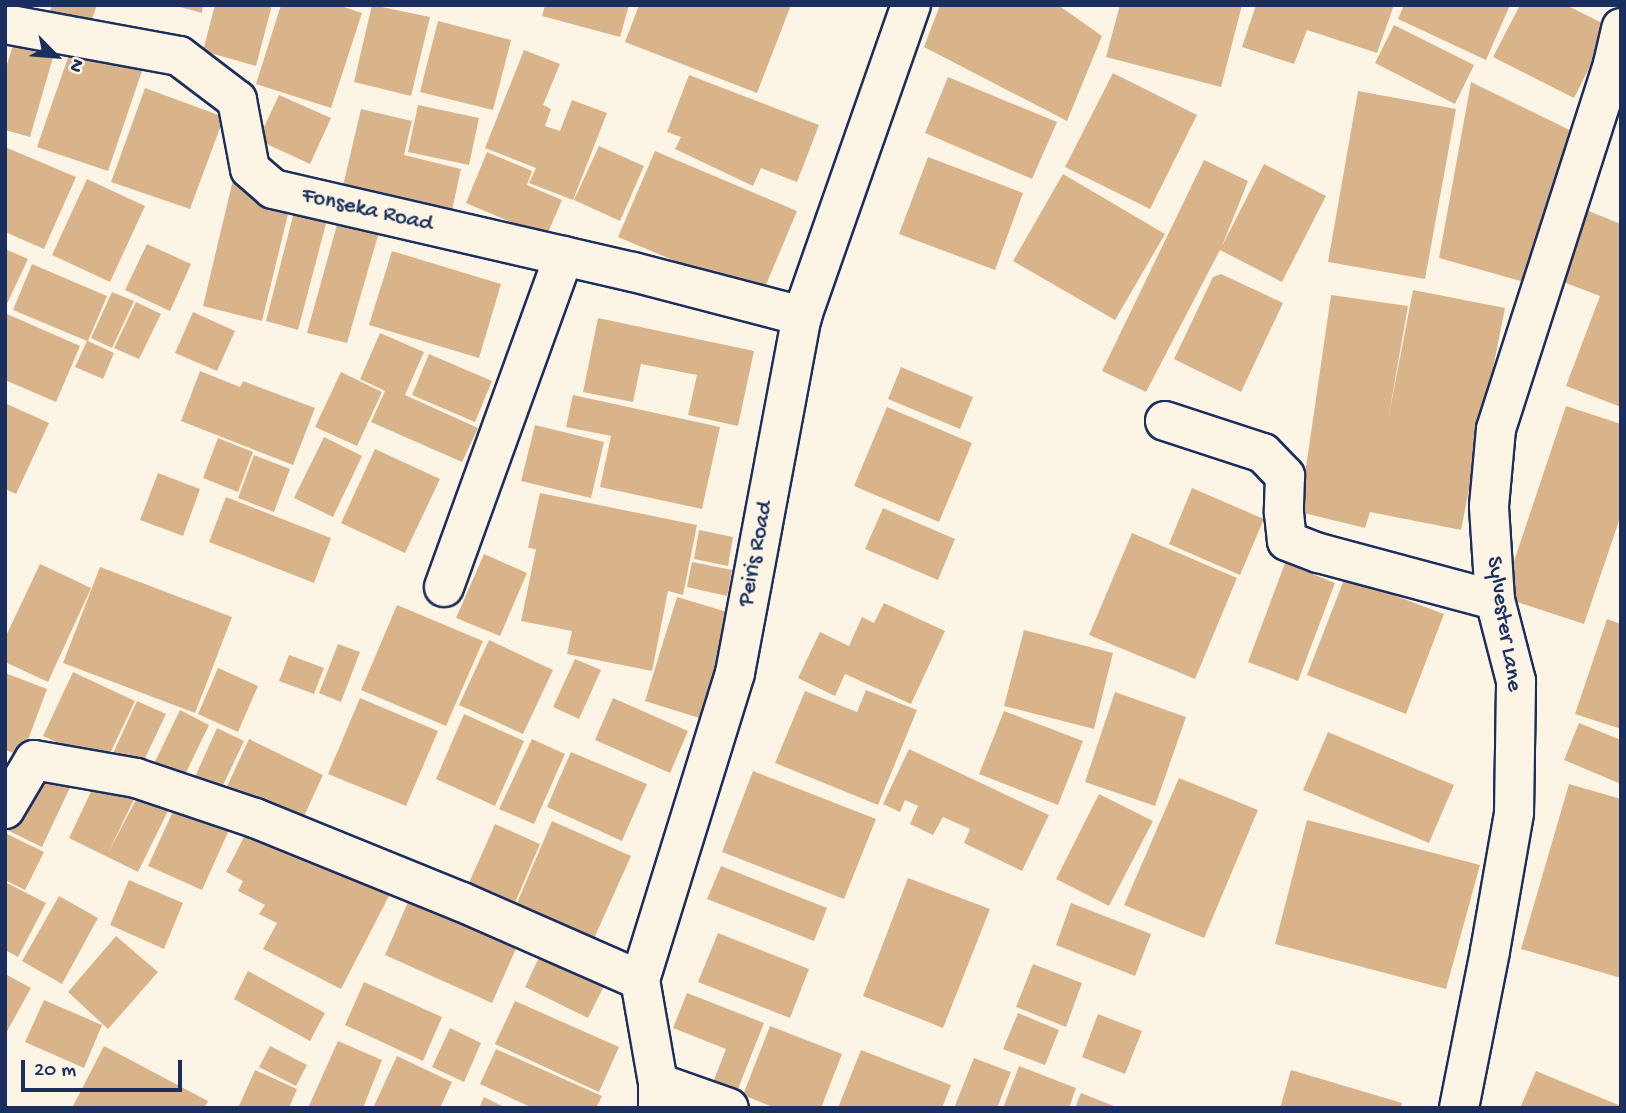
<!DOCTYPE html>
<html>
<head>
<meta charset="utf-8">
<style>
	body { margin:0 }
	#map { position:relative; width:1626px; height:1113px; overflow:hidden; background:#fcf5e5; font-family:"Gochi Hand",sans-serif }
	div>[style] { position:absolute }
	.building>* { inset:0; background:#d9b48b }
	.roads { filter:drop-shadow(2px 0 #1b2f5e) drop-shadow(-2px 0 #1b2f5e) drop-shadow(0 2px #1b2f5e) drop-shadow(0 -2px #1b2f5e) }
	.street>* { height:38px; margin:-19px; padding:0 19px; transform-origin:19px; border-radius:19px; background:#fcf5e5 }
	.secondary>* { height:38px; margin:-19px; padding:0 19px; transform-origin:19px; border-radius:19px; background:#fcf5e5 }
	span { translate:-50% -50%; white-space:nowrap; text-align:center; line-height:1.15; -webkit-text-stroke:5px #fcf5e5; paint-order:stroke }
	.street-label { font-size:23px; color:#1b2f5e }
	.frame { position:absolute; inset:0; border:7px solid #1b2f5e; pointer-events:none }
	.north { position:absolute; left:21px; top:21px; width:70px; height:70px; -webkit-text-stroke:5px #fcf5e5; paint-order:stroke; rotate:115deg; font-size:19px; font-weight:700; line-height:28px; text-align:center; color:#1b2f5e }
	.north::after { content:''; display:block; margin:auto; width:24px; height:32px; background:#1b2f5e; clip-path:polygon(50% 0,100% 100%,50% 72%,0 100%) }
	.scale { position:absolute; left:21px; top:1060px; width:161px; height:32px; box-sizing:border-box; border:4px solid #1b2f5e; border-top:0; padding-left:9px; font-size:21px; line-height:24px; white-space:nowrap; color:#1b2f5e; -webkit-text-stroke:5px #fcf5e5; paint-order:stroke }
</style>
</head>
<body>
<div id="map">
	<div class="building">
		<i style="clip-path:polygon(52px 5px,97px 5px,90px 25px,50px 11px)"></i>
		<i style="clip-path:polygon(173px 5px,203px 5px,202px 13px)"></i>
		<i style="clip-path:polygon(215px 5px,272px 5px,256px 66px,203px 51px)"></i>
		<i style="clip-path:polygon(281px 5px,338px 5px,362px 13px,331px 108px,256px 84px)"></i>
		<i style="clip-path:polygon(372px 5px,430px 17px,411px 96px,354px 82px)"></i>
		<i style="clip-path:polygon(545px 5px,629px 5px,620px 37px,542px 16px)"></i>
		<i style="clip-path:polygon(639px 5px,791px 5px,757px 93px,625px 42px)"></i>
		<i style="clip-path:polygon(940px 5px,1058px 5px,1102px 36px,1067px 121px,924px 47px)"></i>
		<i style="clip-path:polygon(1120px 5px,1242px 5px,1221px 87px,1106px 57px)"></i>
		<i style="clip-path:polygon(1256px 5px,1394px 5px,1377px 53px,1307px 30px,1294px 64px,1242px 47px)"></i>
		<i style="clip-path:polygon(1404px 5px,1510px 5px,1486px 60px,1398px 19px)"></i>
		<i style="clip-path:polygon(1520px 5px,1566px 5px,1610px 27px,1574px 98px,1493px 57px)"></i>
		<i style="clip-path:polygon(438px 21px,511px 40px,493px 110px,420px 92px)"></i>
		<i style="clip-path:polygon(1394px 25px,1474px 65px,1455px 104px,1375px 63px)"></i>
		<i style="clip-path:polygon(16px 35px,56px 47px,30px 137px,5px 130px,5px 71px)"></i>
		<i style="clip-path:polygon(74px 40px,144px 65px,108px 171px,37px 147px)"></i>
		<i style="clip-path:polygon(524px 50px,560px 64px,543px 105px,551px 109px,545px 126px,560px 131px,572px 100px,607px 113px,573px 200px,529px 183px,536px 168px,485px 148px)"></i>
		<i style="clip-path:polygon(1113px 73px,1197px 115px,1150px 209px,1065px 167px)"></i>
		<i style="clip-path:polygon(689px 75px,819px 125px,797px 182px,761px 168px,753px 186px,675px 149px,681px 137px,667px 132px)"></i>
		<i style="clip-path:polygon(948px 77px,1057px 122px,1032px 179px,925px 133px)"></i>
		<i style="clip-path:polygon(1471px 82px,1580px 135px,1528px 283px,1439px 258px)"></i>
		<i style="clip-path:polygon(145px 88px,224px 117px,190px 209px,111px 182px)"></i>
		<i style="clip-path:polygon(1358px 91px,1456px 109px,1425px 279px,1328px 262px)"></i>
		<i style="clip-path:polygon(279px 95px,331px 118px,310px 164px,258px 140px)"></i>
		<i style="clip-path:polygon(418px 105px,479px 118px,469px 165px,408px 152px)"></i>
		<i style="clip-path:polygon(361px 109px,412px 121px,404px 155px,461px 169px,451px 215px,342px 190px)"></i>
		<i style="clip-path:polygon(599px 146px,644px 166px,620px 221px,574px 200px)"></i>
		<i style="clip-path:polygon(5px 147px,76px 177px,44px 249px,5px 232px)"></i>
		<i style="clip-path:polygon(655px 151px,797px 211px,761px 297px,618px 237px)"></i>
		<i style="clip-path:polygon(487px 152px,532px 171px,527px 185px,562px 200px,546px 237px,466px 203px)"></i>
		<i style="clip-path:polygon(928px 157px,1023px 193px,995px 270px,899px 234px)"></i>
		<i style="clip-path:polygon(1204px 160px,1248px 181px,1222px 246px,1264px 164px,1326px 196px,1282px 282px,1220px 250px,1146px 392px,1102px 371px)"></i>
		<i style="clip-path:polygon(1063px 174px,1165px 234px,1115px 320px,1013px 261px)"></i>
		<i style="clip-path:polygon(87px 179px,145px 206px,110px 282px,52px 255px)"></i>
		<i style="clip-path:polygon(233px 180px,261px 188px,257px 202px,289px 210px,262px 321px,203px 306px)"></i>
		<i style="clip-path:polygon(295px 208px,328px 216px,298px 330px,266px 321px)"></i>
		<i style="clip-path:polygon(1586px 210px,1621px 224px,1621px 407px,1566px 386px,1600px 296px,1558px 280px)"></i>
		<i style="clip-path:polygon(338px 221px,379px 232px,347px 343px,307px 333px)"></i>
		<i style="clip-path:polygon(147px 244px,191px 264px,170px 311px,125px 290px)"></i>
		<i style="clip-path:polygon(5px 249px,28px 259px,5px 308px)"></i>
		<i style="clip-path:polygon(392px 251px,501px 284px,479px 358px,369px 325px)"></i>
		<i style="clip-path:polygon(32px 264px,107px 296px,88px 341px,114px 353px,103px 379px,75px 367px,87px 341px,13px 310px)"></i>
		<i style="clip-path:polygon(1221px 274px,1283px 303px,1241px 392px,1174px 359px,1213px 277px)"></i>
		<i style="clip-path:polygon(1413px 290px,1505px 308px,1461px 530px,1370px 512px,1365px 528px,1304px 513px,1304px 481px,1331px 295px,1408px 306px,1388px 420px)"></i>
		<i style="clip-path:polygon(112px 292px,134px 301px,112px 348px,91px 338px)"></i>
		<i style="clip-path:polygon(136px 302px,161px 314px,139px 359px,114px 348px)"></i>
		<i style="clip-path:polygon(193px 312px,235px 331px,217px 371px,175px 353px)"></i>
		<i style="clip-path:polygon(7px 314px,80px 346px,56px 402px,5px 380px)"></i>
		<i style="clip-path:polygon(598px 318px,754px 351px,738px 426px,688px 415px,697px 375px,641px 364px,633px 402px,583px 392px)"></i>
		<i style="clip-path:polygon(380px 333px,424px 352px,405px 395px,478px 428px,462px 462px,371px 422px,385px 391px,360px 379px)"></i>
		<i style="clip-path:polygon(429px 354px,492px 381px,475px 422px,412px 395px)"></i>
		<i style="clip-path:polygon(901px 367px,973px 397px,960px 429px,888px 399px)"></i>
		<i style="clip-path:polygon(200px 371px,240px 387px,243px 381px,315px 408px,293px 465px,181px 421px)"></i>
		<i style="clip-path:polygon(341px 372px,382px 392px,357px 446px,315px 427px)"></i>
		<i style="clip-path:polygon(573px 395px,720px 427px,702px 509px,600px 487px,611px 436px,566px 427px)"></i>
		<i style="clip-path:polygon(7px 404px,49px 423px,16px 494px,5px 489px)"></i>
		<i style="clip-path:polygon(1566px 406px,1621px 424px,1621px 515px,1584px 624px,1502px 597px)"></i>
		<i style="clip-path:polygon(887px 407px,972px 443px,939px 522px,854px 486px)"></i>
		<i style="clip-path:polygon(535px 425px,604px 442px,591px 498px,521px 481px)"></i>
		<i style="clip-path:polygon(324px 437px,362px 456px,333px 517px,294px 498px)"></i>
		<i style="clip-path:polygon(218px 438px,253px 452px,238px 492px,203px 478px)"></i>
		<i style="clip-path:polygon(375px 449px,440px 479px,405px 553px,341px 523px)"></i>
		<i style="clip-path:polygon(254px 455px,290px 469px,274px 512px,238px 498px)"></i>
		<i style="clip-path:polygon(158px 473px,200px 489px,183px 536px,140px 520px)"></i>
		<i style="clip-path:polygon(1192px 488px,1264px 519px,1240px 575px,1169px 544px)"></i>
		<i style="clip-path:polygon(540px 493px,697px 525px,683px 595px,668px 591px,652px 671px,567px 654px,572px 631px,521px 621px,536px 549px,528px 548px)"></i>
		<i style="clip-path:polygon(226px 497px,331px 538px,314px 583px,209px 542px)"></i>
		<i style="clip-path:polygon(883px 508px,955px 539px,938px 580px,865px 549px)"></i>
		<i style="clip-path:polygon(699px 530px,733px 537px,728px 566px,694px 559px)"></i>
		<i style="clip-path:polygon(1132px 533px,1237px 578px,1195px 679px,1089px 635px)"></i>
		<i style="clip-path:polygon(484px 554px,527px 573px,500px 636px,456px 618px)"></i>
		<i style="clip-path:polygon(692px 562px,732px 570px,727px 596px,687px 587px)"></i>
		<i style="clip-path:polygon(1285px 563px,1335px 583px,1298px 681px,1248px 662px)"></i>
		<i style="clip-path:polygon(40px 564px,91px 588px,48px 682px,5px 662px,5px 638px)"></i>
		<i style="clip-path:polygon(100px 567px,232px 617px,195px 713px,63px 663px)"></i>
		<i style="clip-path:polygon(1345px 577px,1444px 614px,1406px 714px,1307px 675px)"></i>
		<i style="clip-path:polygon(677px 597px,744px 617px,712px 722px,645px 701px)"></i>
		<i style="clip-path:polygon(884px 603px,945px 631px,911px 704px,845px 674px,835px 696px,798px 678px,820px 632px,849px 646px,862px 617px,874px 623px)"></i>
		<i style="clip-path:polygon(397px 605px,483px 641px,446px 726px,361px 690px)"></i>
		<i style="clip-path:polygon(1607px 619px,1621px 624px,1621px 729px,1575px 714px)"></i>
		<i style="clip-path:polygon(1024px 630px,1113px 653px,1094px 729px,1004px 706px)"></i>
		<i style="clip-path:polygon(489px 640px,553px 670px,523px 734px,459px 705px)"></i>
		<i style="clip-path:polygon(338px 644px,360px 652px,341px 702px,319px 693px)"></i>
		<i style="clip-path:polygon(289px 655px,324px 668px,314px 694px,279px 681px)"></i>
		<i style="clip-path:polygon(575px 659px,601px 670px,579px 719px,553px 707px)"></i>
		<i style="clip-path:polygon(218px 668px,258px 686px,238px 732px,198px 714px)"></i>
		<i style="clip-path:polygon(73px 672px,135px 701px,105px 764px,43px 736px)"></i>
		<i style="clip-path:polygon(5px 673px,47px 689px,22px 756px,5px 750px)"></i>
		<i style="clip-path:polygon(866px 690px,917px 710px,878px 805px,775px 763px,805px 691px,857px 712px)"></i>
		<i style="clip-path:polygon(1115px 692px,1186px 717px,1155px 806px,1085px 782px)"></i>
		<i style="clip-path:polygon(360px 698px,438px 731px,406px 806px,328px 774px)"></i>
		<i style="clip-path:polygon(613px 698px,688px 731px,670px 773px,595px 740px)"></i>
		<i style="clip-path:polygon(137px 701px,166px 714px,138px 773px,110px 760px)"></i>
		<i style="clip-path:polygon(180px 710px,209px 725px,179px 787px,150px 772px)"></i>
		<i style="clip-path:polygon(1004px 711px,1083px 741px,1058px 805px,979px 774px)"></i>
		<i style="clip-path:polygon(464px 714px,524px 741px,495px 806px,436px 779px)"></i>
		<i style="clip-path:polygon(1579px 723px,1621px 740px,1621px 784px,1564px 760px)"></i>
		<i style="clip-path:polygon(217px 728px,244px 741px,216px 800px,190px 788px)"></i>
		<i style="clip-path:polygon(1328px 732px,1454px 785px,1429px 843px,1303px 790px)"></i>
		<i style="clip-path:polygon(249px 739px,323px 775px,298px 829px,224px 793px)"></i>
		<i style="clip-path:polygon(532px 739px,565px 754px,534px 824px,499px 809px)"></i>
		<i style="clip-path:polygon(909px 749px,1049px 815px,1022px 871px,964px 843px,970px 829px,943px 817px,933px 835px,910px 824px,918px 806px,905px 800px,900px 812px,883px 804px)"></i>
		<i style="clip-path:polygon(571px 752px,647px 784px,622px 841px,547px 807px)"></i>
		<i style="clip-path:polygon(40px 762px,74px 779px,42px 847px,7px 830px)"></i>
		<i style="clip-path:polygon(753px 771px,876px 819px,844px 899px,722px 852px)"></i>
		<i style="clip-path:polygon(100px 773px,138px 791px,108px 853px,138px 796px,168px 811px,138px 872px,69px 838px)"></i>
		<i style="clip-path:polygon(1179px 778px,1258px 810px,1204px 938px,1124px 905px)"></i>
		<i style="clip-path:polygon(1569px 784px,1621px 799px,1621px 978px,1521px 949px)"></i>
		<i style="clip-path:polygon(1099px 794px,1153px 821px,1109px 906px,1056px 879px)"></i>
		<i style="clip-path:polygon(175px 807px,229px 830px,202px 890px,148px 866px)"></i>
		<i style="clip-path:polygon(1307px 820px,1480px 865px,1446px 989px,1275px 944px)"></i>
		<i style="clip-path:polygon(552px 821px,631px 856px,592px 943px,514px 910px)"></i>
		<i style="clip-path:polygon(495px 824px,540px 844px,511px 912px,465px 892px)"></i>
		<i style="clip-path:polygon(247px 831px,391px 892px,341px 989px,263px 949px,277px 923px,259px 914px,265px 905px,238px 891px,243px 881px,226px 872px)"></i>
		<i style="clip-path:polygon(5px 833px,44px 852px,25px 890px,5px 880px)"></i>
		<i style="clip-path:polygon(721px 866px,827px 908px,814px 941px,707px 899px)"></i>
		<i style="clip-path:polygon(908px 878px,990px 909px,943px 1028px,863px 996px)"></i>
		<i style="clip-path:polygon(129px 880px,183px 903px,164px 949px,110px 925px)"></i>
		<i style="clip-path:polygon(5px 882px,46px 903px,18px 957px,5px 950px)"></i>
		<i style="clip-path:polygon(411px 895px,518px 944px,492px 1003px,385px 955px)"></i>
		<i style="clip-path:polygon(59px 896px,98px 918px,62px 984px,22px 961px)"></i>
		<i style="clip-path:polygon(1071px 903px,1151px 934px,1135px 976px,1056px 945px)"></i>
		<i style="clip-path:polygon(718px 933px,809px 969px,790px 1018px,698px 982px)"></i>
		<i style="clip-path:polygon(116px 936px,158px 972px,108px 1029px,68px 992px)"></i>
		<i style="clip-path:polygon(544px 947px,607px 980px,588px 1018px,525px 987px)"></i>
		<i style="clip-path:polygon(1033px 964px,1082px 983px,1066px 1027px,1016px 1007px)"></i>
		<i style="clip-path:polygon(248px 971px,325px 1013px,310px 1041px,234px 999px)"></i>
		<i style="clip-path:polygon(5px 974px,31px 988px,5px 1035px)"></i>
		<i style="clip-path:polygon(364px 982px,442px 1017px,423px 1061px,345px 1025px)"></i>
		<i style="clip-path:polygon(687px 993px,764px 1023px,734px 1099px,710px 1090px,726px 1049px,673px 1028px)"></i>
		<i style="clip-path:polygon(44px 1000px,102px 1025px,84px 1068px,25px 1042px)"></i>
		<i style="clip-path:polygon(515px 1001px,619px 1047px,599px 1092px,495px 1044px)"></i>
		<i style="clip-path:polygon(1018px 1013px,1059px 1030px,1045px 1065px,1003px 1049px)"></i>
		<i style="clip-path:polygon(1098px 1014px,1142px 1031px,1125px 1074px,1082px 1057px)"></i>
		<i style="clip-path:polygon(770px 1026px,842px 1054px,821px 1108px,775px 1108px,743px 1095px)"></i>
		<i style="clip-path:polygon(450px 1028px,481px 1043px,464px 1082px,432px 1067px)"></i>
		<i style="clip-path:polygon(338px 1041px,382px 1060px,363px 1108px,308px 1108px)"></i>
		<i style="clip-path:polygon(104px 1046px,208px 1101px,204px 1108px,72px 1108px)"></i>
		<i style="clip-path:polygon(270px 1046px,307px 1065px,296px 1086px,259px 1067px)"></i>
		<i style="clip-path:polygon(496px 1049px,602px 1096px,596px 1108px,533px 1108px,480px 1084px)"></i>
		<i style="clip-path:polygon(861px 1050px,951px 1085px,942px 1108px,838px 1108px)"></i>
		<i style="clip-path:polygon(397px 1056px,452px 1082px,440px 1108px,373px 1108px)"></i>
		<i style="clip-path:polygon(974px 1058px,1011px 1072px,997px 1108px,954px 1108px)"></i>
		<i style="clip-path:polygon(1019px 1066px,1076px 1088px,1069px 1108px,1003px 1108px)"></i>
		<i style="clip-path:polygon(255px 1070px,297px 1089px,289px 1108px,238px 1108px)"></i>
		<i style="clip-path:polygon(1291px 1070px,1402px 1103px,1401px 1108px,1280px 1108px)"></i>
		<i style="clip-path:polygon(1536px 1071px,1621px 1106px,1621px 1108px,1520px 1108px)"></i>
		<i style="clip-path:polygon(1081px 1093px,1119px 1108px,1075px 1108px)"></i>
		<i style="clip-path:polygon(484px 1097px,506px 1108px,479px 1108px)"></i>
	</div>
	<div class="roads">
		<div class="street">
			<i style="left:5px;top:24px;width:177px;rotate:10.4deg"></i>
			<i style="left:179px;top:56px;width:73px;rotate:37.2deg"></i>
			<i style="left:237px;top:100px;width:70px;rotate:79.3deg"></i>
			<i style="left:250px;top:169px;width:30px;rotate:41deg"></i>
			<i style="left:273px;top:189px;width:369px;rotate:13deg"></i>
			<i style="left:633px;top:272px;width:175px;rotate:14.6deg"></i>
			<i style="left:1165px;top:421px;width:103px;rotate:18.1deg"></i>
			<i style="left:1263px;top:453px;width:32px;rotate:46deg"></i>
			<i style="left:1285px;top:476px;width:37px;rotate:92deg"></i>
			<i style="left:1284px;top:513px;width:28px;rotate:84deg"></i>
			<i style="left:1287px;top:541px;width:34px;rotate:21deg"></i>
			<i style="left:1319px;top:553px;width:182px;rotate:15deg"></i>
			<i style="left:444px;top:587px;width:352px;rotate:-70.1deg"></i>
			<i style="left:5px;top:809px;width:57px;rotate:-59.4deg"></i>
			<i style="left:34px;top:760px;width:104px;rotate:10deg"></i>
			<i style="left:136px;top:778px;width:126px;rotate:18.6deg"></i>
			<i style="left:255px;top:818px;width:223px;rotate:22.1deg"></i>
			<i style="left:462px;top:902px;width:194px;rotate:23.7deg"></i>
			<i style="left:658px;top:1083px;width:75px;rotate:19.4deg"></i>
			<i style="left:1459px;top:1108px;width:160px;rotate:-78.8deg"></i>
			<i style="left:1490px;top:951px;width:140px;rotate:-80.1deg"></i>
			<i style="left:1514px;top:813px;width:132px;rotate:-89.1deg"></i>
			<i style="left:1516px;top:681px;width:84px;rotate:-104.5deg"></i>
			<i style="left:1495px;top:600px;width:94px;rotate:-93.7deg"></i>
			<i style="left:1489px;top:506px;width:77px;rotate:-84.8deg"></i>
			<i style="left:1496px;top:429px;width:383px;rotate:-72.2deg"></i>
			<i style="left:1613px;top:64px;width:37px;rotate:-77deg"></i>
		</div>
		<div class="secondary">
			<i style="left:658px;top:1108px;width:25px;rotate:-90deg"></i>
			<i style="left:658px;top:1083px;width:105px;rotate:-99.9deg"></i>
			<i style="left:640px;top:980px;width:321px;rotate:-72.8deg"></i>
			<i style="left:735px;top:673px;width:363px;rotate:-79.4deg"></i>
			<i style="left:802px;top:316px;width:330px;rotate:-70.7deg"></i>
		</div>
	</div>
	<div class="street-label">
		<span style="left:367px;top:211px;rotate:13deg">Fonseka Road</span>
		<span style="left:757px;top:554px;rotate:-79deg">Peiris Road</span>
		<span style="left:1503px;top:624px;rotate:81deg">Sylvester Lane</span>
	</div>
	<div class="frame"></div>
	<div class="north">N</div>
	<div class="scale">20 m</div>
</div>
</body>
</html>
